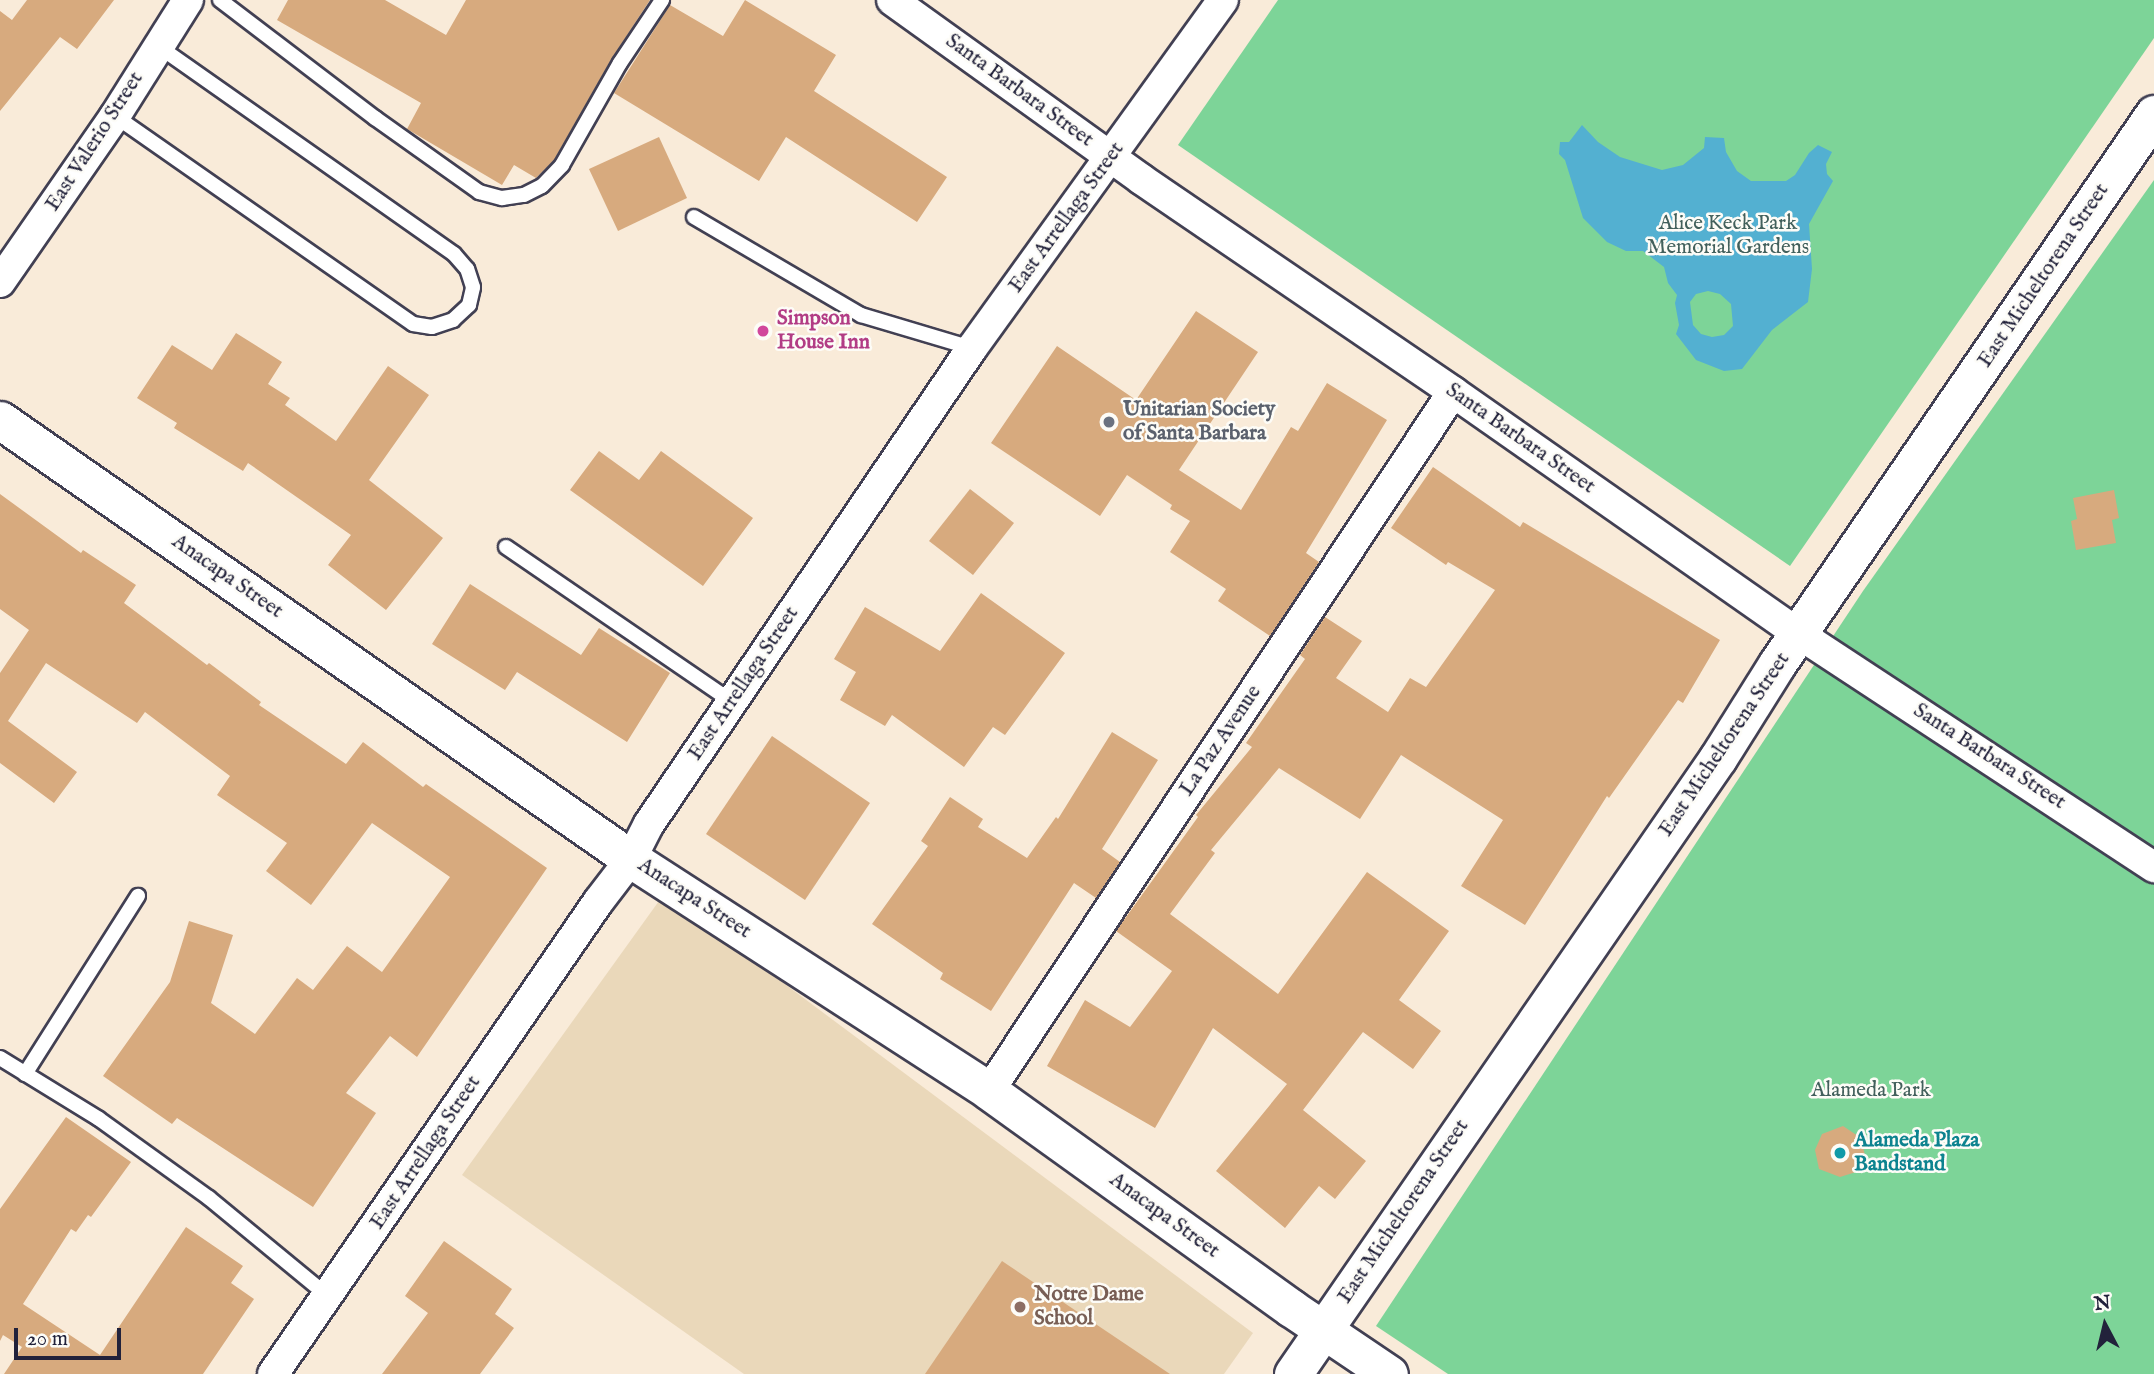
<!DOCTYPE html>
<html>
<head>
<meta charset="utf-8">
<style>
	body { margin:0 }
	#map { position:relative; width:2154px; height:1374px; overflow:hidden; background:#f9ebd9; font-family:"IM FELL English",serif }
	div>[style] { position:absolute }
	.built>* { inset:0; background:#ead8ba }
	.green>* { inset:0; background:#7dd498 }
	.water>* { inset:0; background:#53b0d1 }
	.building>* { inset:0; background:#d7aa7e }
	.roads { filter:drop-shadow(2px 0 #424053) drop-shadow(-2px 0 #424053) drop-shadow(0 2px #424053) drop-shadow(0 -2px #424053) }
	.service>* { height:14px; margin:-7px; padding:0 7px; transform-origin:7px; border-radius:7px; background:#fff }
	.minor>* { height:30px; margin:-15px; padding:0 15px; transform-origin:15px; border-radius:15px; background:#fff }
	.tertiary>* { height:37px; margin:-18.5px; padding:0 18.5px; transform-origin:18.5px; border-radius:18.5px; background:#fff }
	.dots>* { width:19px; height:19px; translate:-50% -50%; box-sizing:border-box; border:4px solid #fdfcf7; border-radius:50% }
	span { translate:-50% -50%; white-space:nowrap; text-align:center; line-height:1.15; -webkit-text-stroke:5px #fdfcf7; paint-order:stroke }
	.street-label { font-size:21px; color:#22223b }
	.park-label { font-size:21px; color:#42605c }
	.hotel-label { font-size:21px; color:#b23c85; font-weight:700 }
	.left { translate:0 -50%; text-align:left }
	.worship-label { font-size:21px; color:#5b616d; font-weight:700 }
	.culture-label { font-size:21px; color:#0d838f; font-weight:700 }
	.education-label { font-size:21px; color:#785e54; font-weight:700 }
	.north { position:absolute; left:2070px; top:1290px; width:70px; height:70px; -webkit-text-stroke:5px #fdfcf7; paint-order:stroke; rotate:353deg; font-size:19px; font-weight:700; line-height:28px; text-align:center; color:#22223b }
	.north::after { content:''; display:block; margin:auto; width:24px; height:32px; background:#22223b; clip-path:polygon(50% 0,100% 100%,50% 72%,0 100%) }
	.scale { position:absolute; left:14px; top:1328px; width:107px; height:32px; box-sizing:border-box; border:4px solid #22223b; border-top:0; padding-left:9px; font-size:21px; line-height:24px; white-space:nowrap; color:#22223b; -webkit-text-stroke:5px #fdfcf7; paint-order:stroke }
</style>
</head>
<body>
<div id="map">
	<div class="built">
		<i style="clip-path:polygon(664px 894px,1253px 1333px,1224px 1374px,744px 1374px,462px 1175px)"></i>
	</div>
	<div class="green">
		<i style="clip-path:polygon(1278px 0,2154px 0,2154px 38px,1790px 566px,1178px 145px)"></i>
		<i style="clip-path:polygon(2154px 180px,2154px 1374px,1448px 1374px,1376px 1326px,1863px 591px)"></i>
	</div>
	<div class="water">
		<i style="clip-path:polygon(evenodd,1582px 125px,1598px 142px,1620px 157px,1662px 170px,1683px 165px,1704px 148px,1705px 137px,1724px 138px,1726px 152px,1737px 171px,1751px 181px,1786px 181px,1795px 175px,1809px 153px,1818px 145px,1832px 152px,1826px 164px,1827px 174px,1833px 181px,1809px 224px,1812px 269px,1808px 302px,1772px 330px,1742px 369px,1724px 371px,1696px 360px,1676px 334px,1679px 325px,1675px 303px,1677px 295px,1668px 283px,1664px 267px,1643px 251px,1626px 251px,1607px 242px,1583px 218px,1565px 160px,1559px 154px,1560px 142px,1569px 142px,1582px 125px,1708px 291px,1720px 294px,1731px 304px,1733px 326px,1724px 335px,1712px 337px,1701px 334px,1693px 325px,1690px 302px,1696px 294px,1708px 291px)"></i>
	</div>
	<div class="building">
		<i style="clip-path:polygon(27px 0,114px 0,77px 49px,60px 37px,0 111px,0 11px,12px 20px)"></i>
		<i style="clip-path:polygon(288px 0,385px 0,446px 35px,466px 0,650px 0,612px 58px,554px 160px,536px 178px,514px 165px,502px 185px,407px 129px,421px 103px,277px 20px)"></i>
		<i style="clip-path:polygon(745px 0,836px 55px,814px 91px,947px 177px,917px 222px,786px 137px,759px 181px,614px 93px,670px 5px,723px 36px)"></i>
		<i style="clip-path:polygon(659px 137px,687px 198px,618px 231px,589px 169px)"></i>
		<i style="clip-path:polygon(1196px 311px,1258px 352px,1179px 470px,1241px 510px,1291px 427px,1298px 431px,1327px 383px,1387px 420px,1306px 553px,1319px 562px,1270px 636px,1218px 601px,1226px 589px,1170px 552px,1190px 521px,1170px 509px,1172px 505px,1127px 475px,1100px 516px,991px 443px,1057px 346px,1136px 400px)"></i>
		<i style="clip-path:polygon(236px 333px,282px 362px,268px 384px,290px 398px,285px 405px,336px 441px,388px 366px,429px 395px,369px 480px,443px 538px,386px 610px,328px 565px,351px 535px,248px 463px,243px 471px,174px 428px,177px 423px,137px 398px,172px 345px,212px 370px)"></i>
		<i style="clip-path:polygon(599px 451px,639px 480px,661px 451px,753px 518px,703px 586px,570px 490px)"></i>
		<i style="clip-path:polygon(1433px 467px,1520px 527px,1523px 522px,1720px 640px,1683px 703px,1678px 700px,1609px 798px,1607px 796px,1525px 925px,1461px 886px,1503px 820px,1401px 755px,1360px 819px,1279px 768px,1211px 850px,1215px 853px,1170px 914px,1278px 994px,1367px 872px,1449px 931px,1399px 1000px,1441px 1031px,1413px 1069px,1363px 1032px,1303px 1110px,1366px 1161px,1335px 1199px,1319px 1186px,1285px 1228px,1216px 1171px,1287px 1084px,1213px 1028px,1155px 1128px,1047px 1066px,1085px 1000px,1130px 1027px,1172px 971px,1116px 931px,1198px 817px,1196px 815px,1252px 747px,1246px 743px,1305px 659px,1300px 655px,1325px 617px,1362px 641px,1336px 678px,1388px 712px,1410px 678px,1426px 687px,1495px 590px,1448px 562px,1446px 565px,1391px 528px)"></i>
		<i style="clip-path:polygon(970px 489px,1014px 523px,973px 575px,929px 541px)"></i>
		<i style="clip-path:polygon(2114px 490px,2119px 518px,2112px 520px,2116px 543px,2076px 550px,2071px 521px,2077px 519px,2073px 498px)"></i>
		<i style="clip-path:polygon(0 494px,81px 553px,83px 550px,136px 585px,124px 603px,207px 665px,209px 663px,261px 702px,259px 705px,346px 764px,363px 742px,423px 787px,426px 784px,547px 868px,417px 1057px,390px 1036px,346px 1093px,376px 1113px,313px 1207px,177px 1118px,172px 1124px,103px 1076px,170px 982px,189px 921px,233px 935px,211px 1003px,255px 1034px,297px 978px,313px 990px,347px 946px,382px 972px,450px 877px,372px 823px,311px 905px,266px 871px,287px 843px,217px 795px,230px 776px,145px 712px,137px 723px,46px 663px,8px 721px,77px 772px,54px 803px,0 763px,0 673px,29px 630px,0 609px)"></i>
		<i style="clip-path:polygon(470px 584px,581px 655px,599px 628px,670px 673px,627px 742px,517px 672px,505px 690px,432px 644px)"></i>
		<i style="clip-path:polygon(981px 593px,1065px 653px,1005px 735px,993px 727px,964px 767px,892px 715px,885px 726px,840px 700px,856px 672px,834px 659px,865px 607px,940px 651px)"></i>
		<i style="clip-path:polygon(1112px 732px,1158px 760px,1102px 849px,1120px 862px,1096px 898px,1074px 883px,991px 1011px,940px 979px,943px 973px,872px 924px,928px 846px,921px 841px,950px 797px,983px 819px,978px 827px,1027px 858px,1056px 817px,1058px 819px)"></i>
		<i style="clip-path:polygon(772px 736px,870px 803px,805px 900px,706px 834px)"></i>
		<i style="clip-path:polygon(66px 1117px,131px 1162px,91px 1217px,88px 1215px,76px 1232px,71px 1229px,23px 1304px,100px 1355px,186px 1227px,243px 1266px,231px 1283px,254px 1299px,203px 1374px,4px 1374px,22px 1347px,3px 1335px,0 1341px,0 1209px)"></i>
		<i style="clip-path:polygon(1843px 1126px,1861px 1138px,1865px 1156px,1856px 1172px,1840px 1177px,1819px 1169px,1815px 1150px,1822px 1134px)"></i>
		<i style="clip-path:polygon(444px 1241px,512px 1289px,495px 1314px,514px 1328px,480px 1374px,382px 1374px,428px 1313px,405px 1296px)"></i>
		<i style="clip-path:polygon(1002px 1261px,1170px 1374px,925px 1374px)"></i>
	</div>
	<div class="roads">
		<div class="service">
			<i style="left:220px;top:0;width:195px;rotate:37.3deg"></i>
			<i style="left:375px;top:118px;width:128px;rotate:35.4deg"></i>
			<i style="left:479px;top:192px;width:24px;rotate:15deg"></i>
			<i style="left:502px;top:198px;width:22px;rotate:-8deg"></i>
			<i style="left:524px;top:195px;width:20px;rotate:-27deg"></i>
			<i style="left:542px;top:186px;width:29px;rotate:-46deg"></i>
			<i style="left:562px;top:165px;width:117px;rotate:-60.4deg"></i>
			<i style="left:620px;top:63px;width:76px;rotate:-56.3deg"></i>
			<i style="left:115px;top:116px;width:363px;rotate:34.9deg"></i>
			<i style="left:413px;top:324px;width:19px;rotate:9deg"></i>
			<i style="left:432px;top:327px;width:22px;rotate:-18deg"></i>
			<i style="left:453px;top:320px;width:22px;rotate:-43deg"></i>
			<i style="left:469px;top:305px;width:18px;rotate:-77deg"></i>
			<i style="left:473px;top:287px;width:19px;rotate:-108deg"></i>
			<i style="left:467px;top:269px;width:20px;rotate:-131deg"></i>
			<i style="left:454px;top:254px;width:363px;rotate:-144.9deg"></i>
			<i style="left:694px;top:217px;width:194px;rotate:30.4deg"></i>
			<i style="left:861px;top:315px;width:116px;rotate:16.6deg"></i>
			<i style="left:506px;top:547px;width:274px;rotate:34.4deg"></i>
			<i style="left:0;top:1058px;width:116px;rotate:31.6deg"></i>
			<i style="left:99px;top:1119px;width:135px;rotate:35.7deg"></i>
			<i style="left:209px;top:1198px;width:154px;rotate:39.5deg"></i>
			<i style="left:25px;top:1074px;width:211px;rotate:-57.6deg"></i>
		</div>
		<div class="minor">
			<i style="left:892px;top:0;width:307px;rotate:35.7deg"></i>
			<i style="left:1141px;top:179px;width:378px;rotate:34.3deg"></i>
			<i style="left:1453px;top:392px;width:422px;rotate:35deg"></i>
			<i style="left:1799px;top:634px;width:425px;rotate:33.3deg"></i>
			<i style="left:0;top:282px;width:202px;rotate:-55.3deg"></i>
			<i style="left:115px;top:116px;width:137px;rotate:-57.8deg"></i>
			<i style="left:989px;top:1091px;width:839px;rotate:-56.42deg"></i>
			<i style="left:273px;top:1374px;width:573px;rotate:-55.45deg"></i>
			<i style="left:598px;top:902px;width:54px;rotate:-52.5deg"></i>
			<i style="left:631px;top:859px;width:39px;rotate:-63deg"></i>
			<i style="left:649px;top:824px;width:575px;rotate:-55.84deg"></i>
			<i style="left:972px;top:348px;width:429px;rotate:-54.2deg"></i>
		</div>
		<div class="tertiary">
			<i style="left:0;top:420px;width:769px;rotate:34.83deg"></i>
			<i style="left:631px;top:859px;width:427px;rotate:32.9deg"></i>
			<i style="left:989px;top:1091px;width:372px;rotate:35.7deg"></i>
			<i style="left:1291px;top:1308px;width:118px;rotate:34deg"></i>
			<i style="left:1293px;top:1374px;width:748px;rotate:-55.4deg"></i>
			<i style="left:1718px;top:758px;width:111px;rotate:-57.9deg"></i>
			<i style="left:1777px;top:664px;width:667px;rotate:-55.57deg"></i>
		</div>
	</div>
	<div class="dots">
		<i style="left:763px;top:331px;background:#d1479c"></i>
		<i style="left:1109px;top:422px;background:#6b7280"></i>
		<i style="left:1840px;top:1153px;background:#0f9aa8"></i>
		<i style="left:1020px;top:1307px;background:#8d6e63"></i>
	</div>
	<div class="street-label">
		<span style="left:1019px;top:91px;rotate:36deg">Santa Barbara Street</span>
		<span style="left:95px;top:142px;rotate:-57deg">East Valerio Street</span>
		<span style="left:1067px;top:218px;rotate:-54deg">East Arrellaga Street</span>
		<span style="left:2044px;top:276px;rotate:-56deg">East Micheltorena Street</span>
		<span style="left:1520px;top:439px;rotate:35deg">Santa Barbara Street</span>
		<span style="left:227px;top:577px;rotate:35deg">Anacapa Street</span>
		<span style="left:744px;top:684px;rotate:-56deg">East Arrellaga Street</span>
		<span style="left:1221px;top:741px;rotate:-56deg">La Paz Avenue</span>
		<span style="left:1725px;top:745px;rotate:-56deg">East Micheltorena Street</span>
		<span style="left:1989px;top:757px;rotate:33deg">Santa Barbara Street</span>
		<span style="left:694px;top:899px;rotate:33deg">Anacapa Street</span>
		<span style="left:426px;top:1153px;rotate:-56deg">East Arrellaga Street</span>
		<span style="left:1404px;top:1212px;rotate:-56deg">East Micheltorena Street</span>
		<span style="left:1164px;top:1216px;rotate:36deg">Anacapa Street</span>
	</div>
	<div class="park-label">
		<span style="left:1728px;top:236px">Alice Keck Park<br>Memorial Gardens</span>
		<span style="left:1871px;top:1091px">Alameda Park</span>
	</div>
	<div class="hotel-label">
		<span class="left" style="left:777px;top:331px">Simpson<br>House Inn</span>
	</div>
	<div class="worship-label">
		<span class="left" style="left:1123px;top:422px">Unitarian Society<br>of Santa Barbara</span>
	</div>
	<div class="culture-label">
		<span class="left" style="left:1854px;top:1153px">Alameda Plaza<br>Bandstand</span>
	</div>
	<div class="education-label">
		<span class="left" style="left:1034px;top:1307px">Notre Dame<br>School</span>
	</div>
	<div class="north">N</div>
	<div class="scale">20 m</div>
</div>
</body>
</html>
